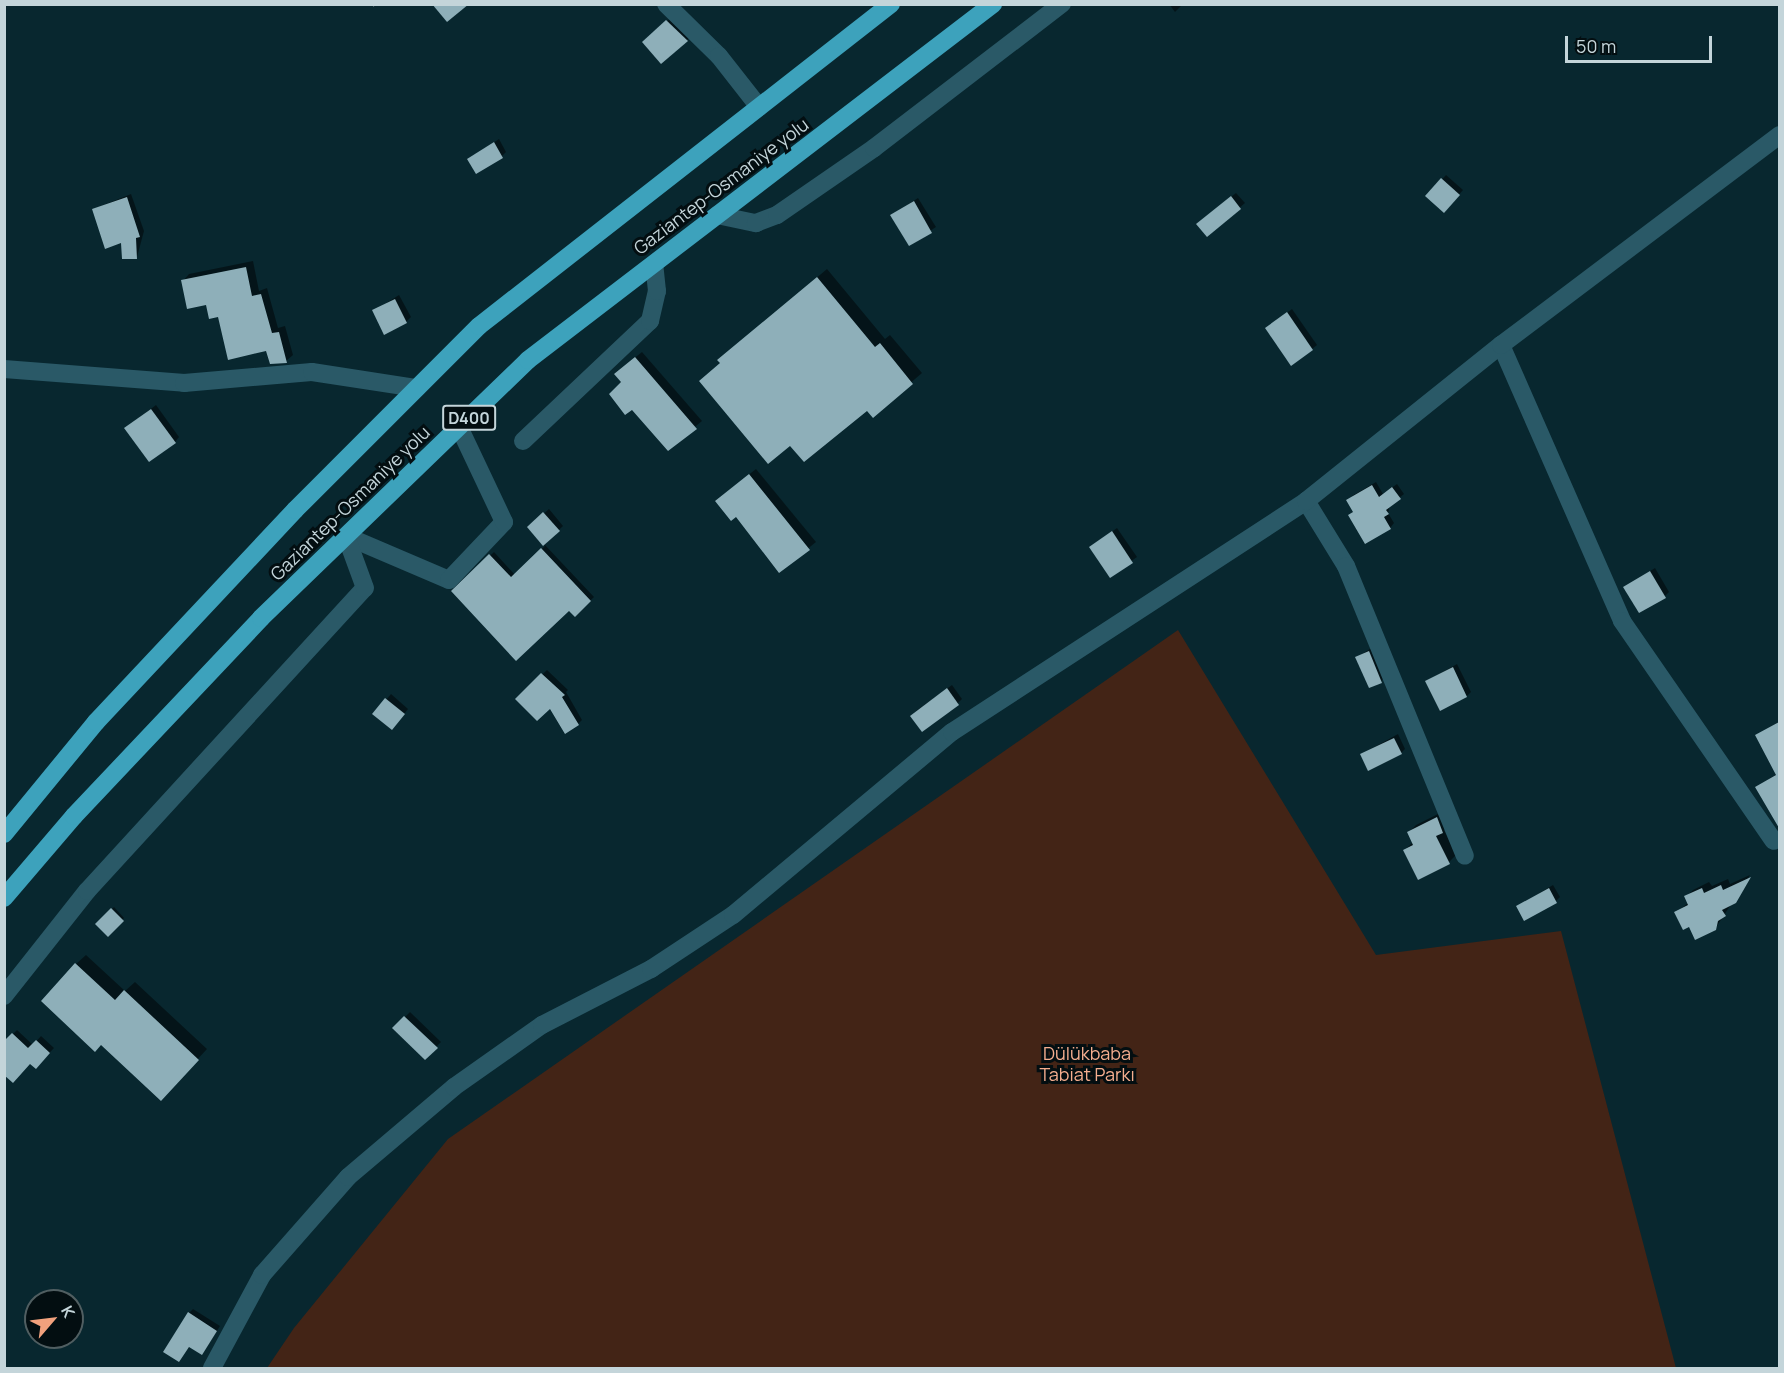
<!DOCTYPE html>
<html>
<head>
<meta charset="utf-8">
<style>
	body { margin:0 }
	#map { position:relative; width:1784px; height:1373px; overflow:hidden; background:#08272f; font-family:Manrope,sans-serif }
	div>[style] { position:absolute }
	.green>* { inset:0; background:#432416 }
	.shadow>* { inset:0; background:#0007 }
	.building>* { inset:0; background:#8eafb9 }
	.path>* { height:4px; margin-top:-2px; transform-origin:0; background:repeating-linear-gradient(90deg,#49636a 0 1.5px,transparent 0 6px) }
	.minor>* { height:18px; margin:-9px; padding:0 9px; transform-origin:9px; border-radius:9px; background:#2a5967 }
	.highway>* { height:18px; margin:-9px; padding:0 9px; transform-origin:9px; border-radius:9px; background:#3da2bc }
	span { translate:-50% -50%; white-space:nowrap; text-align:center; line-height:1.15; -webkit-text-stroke:6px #030e11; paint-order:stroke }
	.shield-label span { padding:2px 4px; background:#030e11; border:2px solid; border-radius:4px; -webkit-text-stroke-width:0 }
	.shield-label { font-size:16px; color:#c4d5da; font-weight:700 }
	.street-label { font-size:18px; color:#c4d5da }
	.park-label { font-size:18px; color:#f5ae8f }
	.frame { position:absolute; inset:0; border:6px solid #c4d5da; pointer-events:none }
	.north { position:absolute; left:24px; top:1289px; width:60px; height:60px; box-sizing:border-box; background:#030e11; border:2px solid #505e61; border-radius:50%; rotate:62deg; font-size:16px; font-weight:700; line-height:24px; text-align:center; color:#c4d5da }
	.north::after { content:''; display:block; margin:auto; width:21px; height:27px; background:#f1a17d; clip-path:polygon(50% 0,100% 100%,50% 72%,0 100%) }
	.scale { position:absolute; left:1565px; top:36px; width:147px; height:27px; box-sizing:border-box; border:3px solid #c4d5da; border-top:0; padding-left:8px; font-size:18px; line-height:21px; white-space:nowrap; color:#c4d5da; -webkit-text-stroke:4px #030e11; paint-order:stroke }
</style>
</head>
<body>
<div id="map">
	<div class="green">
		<i style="clip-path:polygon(1178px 630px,1376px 955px,1561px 931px,1676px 1368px,267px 1368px,294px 1328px,448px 1139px)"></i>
	</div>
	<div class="shadow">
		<i style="clip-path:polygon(1169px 4px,1183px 4px,1175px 12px)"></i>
		<i style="clip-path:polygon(672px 17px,691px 36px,687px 40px,644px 42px)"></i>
		<i style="clip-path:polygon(499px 139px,506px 152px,502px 156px,469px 159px)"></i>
		<i style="clip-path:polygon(1446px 175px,1463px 190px,1448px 207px,1427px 196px)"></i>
		<i style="clip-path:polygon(1236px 193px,1245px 203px,1207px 235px,1203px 219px)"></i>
		<i style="clip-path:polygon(131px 194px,144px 231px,137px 257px,94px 209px)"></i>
		<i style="clip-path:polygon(918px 198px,936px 227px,910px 244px,892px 215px)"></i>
		<i style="clip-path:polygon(253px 261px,259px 291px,267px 288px,278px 328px,285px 326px,293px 355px,286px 361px,219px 315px,183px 281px,189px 274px)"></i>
		<i style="clip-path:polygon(827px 269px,885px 339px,890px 335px,922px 373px,873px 415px,868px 409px,719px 360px)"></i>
		<i style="clip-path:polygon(399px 295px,411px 317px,406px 322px,374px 311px)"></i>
		<i style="clip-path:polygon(1292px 309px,1317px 345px,1312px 349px,1267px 328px)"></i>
		<i style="clip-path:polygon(642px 352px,702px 421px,668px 449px,632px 408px,623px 382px,622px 368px)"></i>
		<i style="clip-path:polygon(156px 405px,179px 437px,175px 442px,131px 424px)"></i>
		<i style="clip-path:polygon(756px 469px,816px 542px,780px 571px,723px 495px)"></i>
		<i style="clip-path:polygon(1376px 482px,1383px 494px,1397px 484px,1404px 494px,1390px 505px,1388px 513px,1394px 523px,1390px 528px,1350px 515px,1354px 511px,1352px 496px)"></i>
		<i style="clip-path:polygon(549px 509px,563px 526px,544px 544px,594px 597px,575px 615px,569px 609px,453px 591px,494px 552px,515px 575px,545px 546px,529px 527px)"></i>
		<i style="clip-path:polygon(1117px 528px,1137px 557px,1110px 576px,1091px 547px)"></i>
		<i style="clip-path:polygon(1655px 568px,1669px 592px,1665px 596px,1625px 587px)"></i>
		<i style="clip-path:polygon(1373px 647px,1385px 677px,1381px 681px,1356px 658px)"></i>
		<i style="clip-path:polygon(1457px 664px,1471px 692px,1467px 696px,1427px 681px)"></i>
		<i style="clip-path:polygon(547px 670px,568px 690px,566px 692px,582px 720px,578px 724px,550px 707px,517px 699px)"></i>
		<i style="clip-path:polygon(952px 685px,962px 699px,958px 703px,916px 711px)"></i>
		<i style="clip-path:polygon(391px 694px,408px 709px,396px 724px,374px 714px)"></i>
		<i style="clip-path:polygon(1780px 721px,1780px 757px,1771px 762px,1757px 735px)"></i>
		<i style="clip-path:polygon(1398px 734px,1405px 749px,1401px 753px,1362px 754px)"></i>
		<i style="clip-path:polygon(1780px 772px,1780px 825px,1757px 787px)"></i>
		<i style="clip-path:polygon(1444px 811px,1450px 824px,1444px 830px,1456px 855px,1449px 862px,1405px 850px,1413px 842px,1409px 832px,1416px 825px)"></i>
		<i style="clip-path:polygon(1750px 875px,1715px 929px,1690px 925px,1676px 913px,1688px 903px,1686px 897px,1693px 890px,1709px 882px,1712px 886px,1728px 879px,1730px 884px)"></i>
		<i style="clip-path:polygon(1553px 885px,1560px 897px,1556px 901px,1518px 906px)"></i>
		<i style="clip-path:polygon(114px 907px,124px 918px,108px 935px,97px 924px)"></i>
		<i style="clip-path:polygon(86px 955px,125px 991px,135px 982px,207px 1049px,170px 1089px,76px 964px)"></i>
		<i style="clip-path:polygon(410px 1012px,441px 1042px,425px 1058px,394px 1028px)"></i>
		<i style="clip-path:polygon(17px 1030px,33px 1045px,41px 1036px,54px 1048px,36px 1067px,30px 1062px,4px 1076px,4px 1043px)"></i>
		<i style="clip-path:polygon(193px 1309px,220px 1326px,206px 1348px,190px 1346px,179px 1360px,189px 1313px)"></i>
	</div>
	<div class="building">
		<i style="clip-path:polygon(432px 4px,469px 4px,447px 22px)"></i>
		<i style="clip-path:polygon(666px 20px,688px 41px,661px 64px,642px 42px)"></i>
		<i style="clip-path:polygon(494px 142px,503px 158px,476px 174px,467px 159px)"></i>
		<i style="clip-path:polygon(1441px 178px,1460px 195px,1444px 213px,1425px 196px)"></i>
		<i style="clip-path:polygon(1231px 196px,1241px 209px,1207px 237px,1196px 224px)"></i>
		<i style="clip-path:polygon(127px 197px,140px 237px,136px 238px,137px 259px,122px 259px,121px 243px,105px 249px,92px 209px)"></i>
		<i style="clip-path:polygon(914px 201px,932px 233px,909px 246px,890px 215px)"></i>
		<i style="clip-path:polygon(246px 267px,252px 296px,261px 294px,272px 333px,279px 332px,287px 363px,270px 364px,266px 351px,228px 360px,218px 317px,209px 319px,206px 305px,187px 309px,181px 280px)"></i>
		<i style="clip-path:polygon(817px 277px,875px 347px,880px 343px,913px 384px,873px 418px,867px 411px,804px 462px,790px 446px,768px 464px,699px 381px,720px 363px,717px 360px)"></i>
		<i style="clip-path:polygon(395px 299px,407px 323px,384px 335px,372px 310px)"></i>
		<i style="clip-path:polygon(1287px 312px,1313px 350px,1291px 366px,1265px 328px)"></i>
		<i style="clip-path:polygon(635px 357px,697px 429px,668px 451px,632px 410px,625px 415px,609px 394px,621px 382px,614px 374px)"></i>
		<i style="clip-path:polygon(151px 409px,176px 443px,149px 462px,124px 428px)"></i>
		<i style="clip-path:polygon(749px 474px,810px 550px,779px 573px,736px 517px,731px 521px,715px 501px)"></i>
		<i style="clip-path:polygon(1372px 485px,1379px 497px,1392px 487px,1401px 499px,1386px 510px,1389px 514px,1384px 517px,1391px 529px,1365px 544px,1348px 515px,1353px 512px,1346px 500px)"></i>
		<i style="clip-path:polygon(543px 512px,560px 531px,543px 546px,527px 527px)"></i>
		<i style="clip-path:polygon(1112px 531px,1133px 563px,1110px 578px,1089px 547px)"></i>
		<i style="clip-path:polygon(541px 548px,591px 601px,575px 617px,569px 611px,516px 661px,451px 591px,489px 554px,511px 577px)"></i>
		<i style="clip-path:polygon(1650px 571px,1666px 598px,1639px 613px,1623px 587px)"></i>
		<i style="clip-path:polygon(1369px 651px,1382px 683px,1369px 688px,1355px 657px)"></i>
		<i style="clip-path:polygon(1453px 667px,1467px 697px,1440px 711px,1425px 681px)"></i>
		<i style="clip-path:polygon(541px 673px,565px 695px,562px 697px,579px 725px,565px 734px,550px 709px,537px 721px,515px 699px)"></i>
		<i style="clip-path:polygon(947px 688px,959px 705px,922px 732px,910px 716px)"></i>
		<i style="clip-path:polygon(385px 698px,405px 714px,392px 730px,372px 714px)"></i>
		<i style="clip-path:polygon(1779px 722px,1779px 828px,1755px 787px,1776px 775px,1755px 735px)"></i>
		<i style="clip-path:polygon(1394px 738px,1402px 754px,1368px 771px,1360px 754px)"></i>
		<i style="clip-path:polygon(1437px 817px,1443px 833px,1436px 836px,1450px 864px,1418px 880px,1403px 850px,1413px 845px,1407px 832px)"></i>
		<i style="clip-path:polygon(1751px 877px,1736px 903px,1722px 910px,1726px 916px,1718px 921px,1716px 930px,1695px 940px,1689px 927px,1683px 930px,1674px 912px,1688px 905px,1684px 896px,1702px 888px,1704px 893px,1721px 885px,1723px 890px)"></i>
		<i style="clip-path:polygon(1549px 888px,1557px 903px,1524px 921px,1516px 906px)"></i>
		<i style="clip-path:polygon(111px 908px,124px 921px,108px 937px,95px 924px)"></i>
		<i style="clip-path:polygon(75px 963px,115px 1000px,124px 990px,199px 1060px,161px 1101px,101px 1045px,95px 1052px,41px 1001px)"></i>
		<i style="clip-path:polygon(404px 1016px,438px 1048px,425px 1060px,392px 1028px)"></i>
		<i style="clip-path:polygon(12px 1033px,28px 1048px,36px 1040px,50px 1053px,36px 1069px,30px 1064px,13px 1083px,4px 1075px,4px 1041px)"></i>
		<i style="clip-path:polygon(188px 1312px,217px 1331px,202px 1355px,189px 1347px,179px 1362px,163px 1352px)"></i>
	</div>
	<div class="path">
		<i style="left:372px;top:6px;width:2px;rotate:-63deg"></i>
	</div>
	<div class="minor">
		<i style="left:666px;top:4px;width:74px;rotate:44.5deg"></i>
		<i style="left:719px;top:56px;width:65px;rotate:51.9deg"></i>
		<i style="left:717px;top:215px;width:40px;rotate:12deg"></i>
		<i style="left:756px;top:223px;width:22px;rotate:-21deg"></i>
		<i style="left:777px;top:215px;width:118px;rotate:-34.6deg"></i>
		<i style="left:874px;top:148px;width:237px;rotate:-37.5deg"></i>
		<i style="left:1501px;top:345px;width:301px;rotate:66.3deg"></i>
		<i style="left:1622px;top:621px;width:267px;rotate:55.4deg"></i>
		<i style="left:4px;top:369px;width:181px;rotate:4.4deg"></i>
		<i style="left:184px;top:383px;width:128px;rotate:-4.9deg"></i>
		<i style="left:312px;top:372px;width:106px;rotate:8.7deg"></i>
		<i style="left:523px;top:441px;width:175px;rotate:-43.4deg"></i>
		<i style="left:650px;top:321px;width:31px;rotate:-77deg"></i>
		<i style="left:657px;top:291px;width:27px;rotate:-96deg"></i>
		<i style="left:1306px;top:501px;width:76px;rotate:58.4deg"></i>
		<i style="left:1346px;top:566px;width:313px;rotate:67.7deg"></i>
		<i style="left:346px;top:536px;width:112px;rotate:23.1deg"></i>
		<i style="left:449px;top:580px;width:80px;rotate:-46.5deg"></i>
		<i style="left:504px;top:522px;width:105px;rotate:-115.3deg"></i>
		<i style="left:4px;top:996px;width:134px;rotate:-51.7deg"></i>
		<i style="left:87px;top:891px;width:411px;rotate:-47.5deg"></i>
		<i style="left:365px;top:588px;width:55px;rotate:-110.1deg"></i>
		<i style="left:212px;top:1368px;width:106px;rotate:-61.7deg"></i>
		<i style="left:262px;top:1275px;width:130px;rotate:-48.7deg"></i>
		<i style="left:348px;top:1177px;width:139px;rotate:-40.3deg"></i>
		<i style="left:454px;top:1087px;width:108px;rotate:-35.2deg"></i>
		<i style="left:542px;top:1025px;width:123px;rotate:-27.2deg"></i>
		<i style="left:651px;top:969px;width:98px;rotate:-33.4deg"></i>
		<i style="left:733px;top:915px;width:285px;rotate:-39.9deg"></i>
		<i style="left:952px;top:732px;width:423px;rotate:-33.1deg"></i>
		<i style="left:1306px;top:501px;width:250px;rotate:-38.7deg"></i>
		<i style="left:1501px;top:345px;width:349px;rotate:-37deg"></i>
	</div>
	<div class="highway">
		<i style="left:4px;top:834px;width:145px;rotate:-50.6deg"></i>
		<i style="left:96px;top:722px;width:291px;rotate:-46.8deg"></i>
		<i style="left:295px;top:510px;width:260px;rotate:-45deg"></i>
		<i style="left:479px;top:326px;width:523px;rotate:-38.01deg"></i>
		<i style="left:4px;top:898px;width:108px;rotate:-49.5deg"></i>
		<i style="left:74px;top:816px;width:272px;rotate:-46.6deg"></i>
		<i style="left:261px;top:618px;width:371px;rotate:-44deg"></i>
		<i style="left:528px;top:360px;width:586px;rotate:-37.44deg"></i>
	</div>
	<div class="shield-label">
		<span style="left:469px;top:418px">D400</span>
	</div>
	<div class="street-label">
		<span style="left:721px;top:186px;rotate:-37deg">Gaziantep-Osmaniye yolu</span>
		<span style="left:350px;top:503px;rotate:-44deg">Gaziantep-Osmaniye yolu</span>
	</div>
	<div class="park-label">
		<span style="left:1087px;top:1064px">Dülükbaba<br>Tabiat Parkı</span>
	</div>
	<div class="frame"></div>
	<div class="north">K</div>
	<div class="scale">50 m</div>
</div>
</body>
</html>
